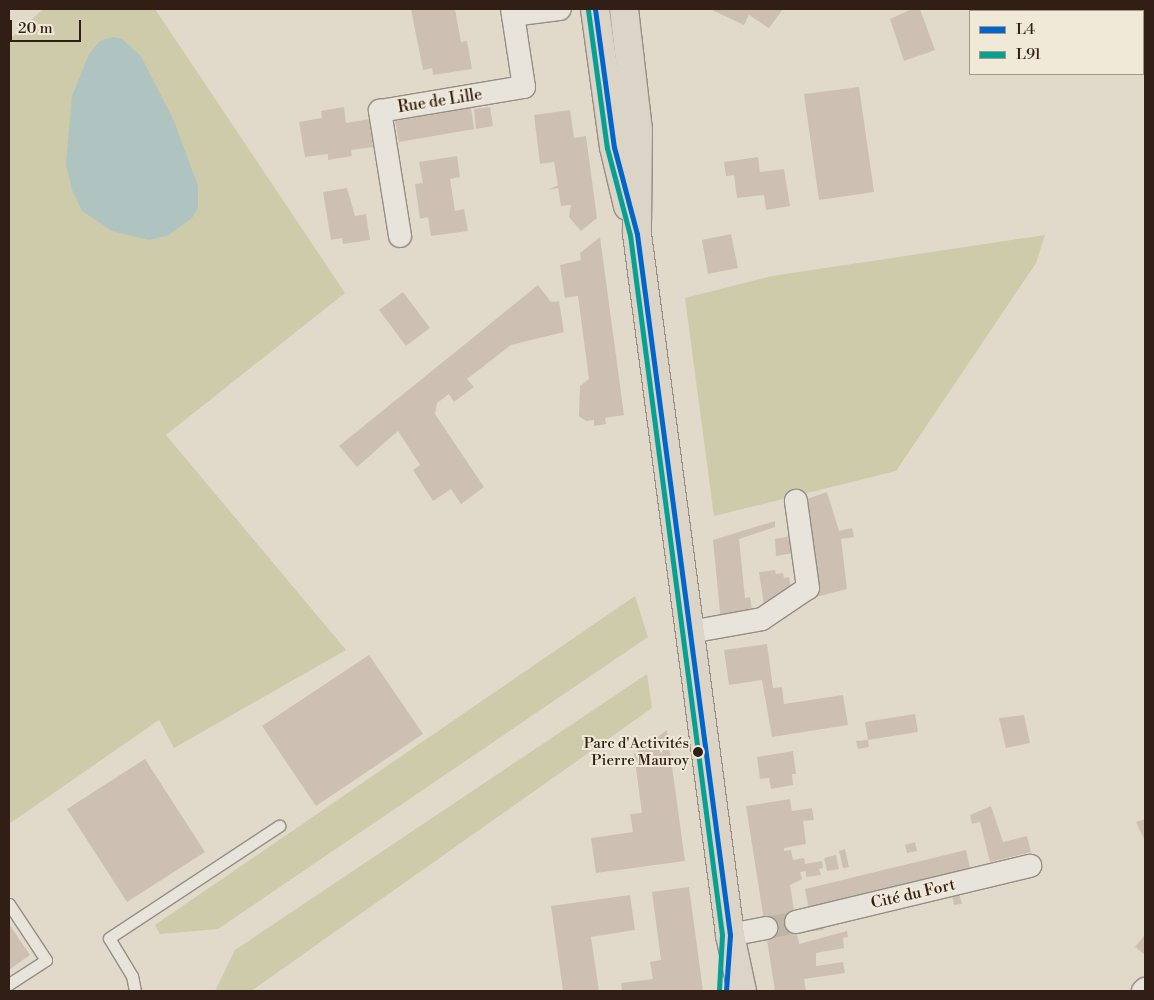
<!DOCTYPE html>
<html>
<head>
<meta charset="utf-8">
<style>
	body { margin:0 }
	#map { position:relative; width:1154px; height:1000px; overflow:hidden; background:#e1daca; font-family:"Libre Bodoni",serif }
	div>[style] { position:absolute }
	.green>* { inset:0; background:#cdcba9 }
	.water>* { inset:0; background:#afc4c0 }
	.building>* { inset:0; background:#cdc0b3 }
	.street-tunnel>* { height:22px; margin-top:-11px; transform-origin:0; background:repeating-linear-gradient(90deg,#beb5a6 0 22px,transparent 0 33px) }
	.roads { filter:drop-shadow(1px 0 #948e84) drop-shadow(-1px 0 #948e84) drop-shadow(0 1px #948e84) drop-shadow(0 -1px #948e84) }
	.lane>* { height:11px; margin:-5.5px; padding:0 5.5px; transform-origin:5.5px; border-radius:5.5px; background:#e8e4dc }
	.street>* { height:22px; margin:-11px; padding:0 11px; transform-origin:11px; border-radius:11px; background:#e8e4dc }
	.primary>* { height:28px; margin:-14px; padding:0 14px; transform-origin:14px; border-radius:14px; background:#dbd4c7 }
	.bus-1>* { height:5px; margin:-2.5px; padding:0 2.5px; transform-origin:2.5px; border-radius:2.5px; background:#06c }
	.bus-2>* { height:5px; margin:-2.5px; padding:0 2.5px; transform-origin:2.5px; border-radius:2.5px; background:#07a194 }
	.dots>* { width:14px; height:14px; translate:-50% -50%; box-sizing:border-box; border:2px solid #f1e9d7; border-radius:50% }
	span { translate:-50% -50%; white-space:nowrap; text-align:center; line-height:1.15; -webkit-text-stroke:4px #f1e9d7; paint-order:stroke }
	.bus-label { font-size:15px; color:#311f16 }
	.right { translate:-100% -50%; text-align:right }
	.street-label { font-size:16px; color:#311f16 }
	.frame { position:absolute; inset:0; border:10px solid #311f16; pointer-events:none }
	.legend { position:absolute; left:969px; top:10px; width:175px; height:65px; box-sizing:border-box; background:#f1e9d7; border:1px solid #a4988a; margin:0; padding:6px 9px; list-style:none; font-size:15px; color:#311f16 }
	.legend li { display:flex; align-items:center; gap:10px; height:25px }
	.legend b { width:25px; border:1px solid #a4988a }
	.scale { position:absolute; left:10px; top:20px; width:71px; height:22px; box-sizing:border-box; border:2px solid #311f16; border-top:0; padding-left:6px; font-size:15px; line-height:18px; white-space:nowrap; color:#311f16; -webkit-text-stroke:4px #f1e9d7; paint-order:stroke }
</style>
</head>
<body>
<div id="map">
	<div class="green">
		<i style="clip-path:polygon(43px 9px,155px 9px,345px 293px,166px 435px,346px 650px,174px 748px,159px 720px,9px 824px,9px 40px)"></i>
		<i style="clip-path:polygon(1045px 235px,1036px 263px,896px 471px,714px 516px,685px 298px,772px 276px)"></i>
		<i style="clip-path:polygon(635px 596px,648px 637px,218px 929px,160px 934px,155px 925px)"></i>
		<i style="clip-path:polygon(647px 674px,652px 708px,251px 991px,215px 991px,235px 950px)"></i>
	</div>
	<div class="water">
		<i style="clip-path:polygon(113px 37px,122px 39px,141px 56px,174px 121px,198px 186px,198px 208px,192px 218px,169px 235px,149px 240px,112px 231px,82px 211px,72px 190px,66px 164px,72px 96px,89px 54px,100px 41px)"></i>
	</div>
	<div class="building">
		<i style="clip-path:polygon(411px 9px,455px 9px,461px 42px,467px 41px,472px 69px,433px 75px,432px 68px,423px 70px)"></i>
		<i style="clip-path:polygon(710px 9px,783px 9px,769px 28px,749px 15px,744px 25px)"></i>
		<i style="clip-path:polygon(912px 9px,920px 9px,935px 50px,904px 61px,890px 19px)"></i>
		<i style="clip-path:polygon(859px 87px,874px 192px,819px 200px,804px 94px)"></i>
		<i style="clip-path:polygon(344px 107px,346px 123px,369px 119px,373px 147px,351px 150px,352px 156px,328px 160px,328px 154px,305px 157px,299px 122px,322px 118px,321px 111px)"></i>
		<i style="clip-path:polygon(490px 107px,493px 126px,476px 129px,474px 109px)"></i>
		<i style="clip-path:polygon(471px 108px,474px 129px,399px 142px,395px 121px)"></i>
		<i style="clip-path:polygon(570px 110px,574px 138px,586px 136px,597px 218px,581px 231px,569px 217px,571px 205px,561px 206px,558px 188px,548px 190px,558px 185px,554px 162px,540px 164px,534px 115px)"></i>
		<i style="clip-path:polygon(457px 156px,460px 177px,450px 179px,455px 211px,464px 209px,468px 231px,431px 236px,428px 217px,420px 219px,415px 184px,423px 183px,419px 162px)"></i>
		<i style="clip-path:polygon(758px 157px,760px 172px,784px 169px,790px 206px,766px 210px,764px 195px,737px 198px,734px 175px,726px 176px,724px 162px)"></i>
		<i style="clip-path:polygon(347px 188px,355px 216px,366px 214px,370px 240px,343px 244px,342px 238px,331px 240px,323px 192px)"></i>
		<i style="clip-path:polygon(731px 234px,738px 268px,708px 274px,702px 240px)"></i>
		<i style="clip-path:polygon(600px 237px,624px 415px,605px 418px,606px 424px,594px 426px,594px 420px,586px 421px,579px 416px,580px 386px,589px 379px,578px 296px,565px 298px,560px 265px,581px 260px,580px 253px)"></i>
		<i style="clip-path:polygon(538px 285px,551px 302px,559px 301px,564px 332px,511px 345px,467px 379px,474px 387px,454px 402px,449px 394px,437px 403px,435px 414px,484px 487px,461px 504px,451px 489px,433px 501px,413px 470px,420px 465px,398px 431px,357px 467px,339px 446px)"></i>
		<i style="clip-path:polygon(403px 292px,430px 328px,406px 346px,379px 310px)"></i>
		<i style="clip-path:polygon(827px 492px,839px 531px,852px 528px,854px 537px,841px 539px,847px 589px,816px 597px,801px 501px)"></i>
		<i style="clip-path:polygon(775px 521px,775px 527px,739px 539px,745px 598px,750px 597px,753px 618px,721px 623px,713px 540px)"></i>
		<i style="clip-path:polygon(796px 535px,794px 553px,776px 556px,775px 539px)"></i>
		<i style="clip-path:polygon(775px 570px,776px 574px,783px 573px,784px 578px,789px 577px,792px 595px,765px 611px,759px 572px)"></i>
		<i style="clip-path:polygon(767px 644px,773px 688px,782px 687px,784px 704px,843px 695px,848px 725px,772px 737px,762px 680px,729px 685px,724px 650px)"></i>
		<i style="clip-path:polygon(369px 655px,423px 734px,316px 806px,262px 726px)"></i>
		<i style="clip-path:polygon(915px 714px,918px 732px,868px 740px,865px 722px)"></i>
		<i style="clip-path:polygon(1024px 715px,1030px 743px,1006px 748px,999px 718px)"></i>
		<i style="clip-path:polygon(667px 730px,685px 861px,596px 873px,591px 838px,633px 832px,630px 814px,642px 813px,634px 754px)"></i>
		<i style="clip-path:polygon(868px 740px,869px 747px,858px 749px,856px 741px)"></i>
		<i style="clip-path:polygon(793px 751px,796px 774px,792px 774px,793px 785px,771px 789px,769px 778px,760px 779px,757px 757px)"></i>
		<i style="clip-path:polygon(145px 759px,205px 852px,127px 902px,67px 809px)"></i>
		<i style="clip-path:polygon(790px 799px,792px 811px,812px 808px,814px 820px,803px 821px,806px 844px,784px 848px,784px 851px,791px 850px,793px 860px,804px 858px,805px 864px,822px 861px,823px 868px,819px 869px,821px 875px,806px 877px,806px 871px,800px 872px,802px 879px,790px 885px,796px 924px,822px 918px,824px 930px,797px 933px,799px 944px,847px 931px,848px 937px,843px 938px,844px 948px,816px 953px,816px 966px,843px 962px,845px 973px,804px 979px,806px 991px,775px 991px,746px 806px)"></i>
		<i style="clip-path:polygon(991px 806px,1003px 842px,1027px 836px,1031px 852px,990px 862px,980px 822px,972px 824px,970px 815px)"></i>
		<i style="clip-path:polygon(1145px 819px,1145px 841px,1136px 822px)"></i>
		<i style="clip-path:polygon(915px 842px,917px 851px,907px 853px,905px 845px)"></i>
		<i style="clip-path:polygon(845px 849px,849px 867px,843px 868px,839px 851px)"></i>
		<i style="clip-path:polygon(966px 850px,972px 877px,810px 915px,805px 889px)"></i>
		<i style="clip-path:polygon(836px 855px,839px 869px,827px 871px,824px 858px)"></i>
		<i style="clip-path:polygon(689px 887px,703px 991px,622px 991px,621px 983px,653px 979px,650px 962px,661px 960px,652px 892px)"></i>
		<i style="clip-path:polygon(958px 890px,962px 904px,954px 905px,951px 891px)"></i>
		<i style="clip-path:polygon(630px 895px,635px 930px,591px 937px,599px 991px,563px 991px,551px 906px)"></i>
		<i style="clip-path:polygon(9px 924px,30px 955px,9px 970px)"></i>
		<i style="clip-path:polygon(1144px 936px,1145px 938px,1145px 955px,1135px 947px)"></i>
	</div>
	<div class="street-tunnel">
		<i style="left:766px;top:928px;width:31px;rotate:-11deg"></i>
	</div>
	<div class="roads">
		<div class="lane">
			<i style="left:9px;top:904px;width:67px;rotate:56.5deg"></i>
			<i style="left:46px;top:960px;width:44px;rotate:147deg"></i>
			<i style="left:135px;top:991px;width:15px;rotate:-101deg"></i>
			<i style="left:132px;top:976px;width:44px;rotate:-121.2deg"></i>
			<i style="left:109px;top:938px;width:204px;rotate:-33.4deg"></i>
		</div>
		<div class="street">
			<i style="left:513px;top:15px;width:47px;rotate:-7.3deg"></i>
			<i style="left:400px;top:236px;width:127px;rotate:-99.1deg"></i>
			<i style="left:380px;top:111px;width:146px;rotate:-9.5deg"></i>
			<i style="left:524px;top:87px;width:79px;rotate:-98.7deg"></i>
			<i style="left:690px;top:632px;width:73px;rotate:-10.2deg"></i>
			<i style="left:762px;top:619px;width:55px;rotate:-34deg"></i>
			<i style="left:808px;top:588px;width:88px;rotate:-97.9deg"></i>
			<i style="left:796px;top:922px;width:241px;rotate:-13.5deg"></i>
			<i style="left:730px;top:935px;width:37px;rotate:-11deg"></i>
			<i style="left:1143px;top:991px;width:3px;rotate:-45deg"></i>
		</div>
		<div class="primary">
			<i style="left:595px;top:9px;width:139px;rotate:82.2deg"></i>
			<i style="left:614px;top:147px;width:61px;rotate:76.7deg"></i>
			<i style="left:624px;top:9px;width:122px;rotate:83.4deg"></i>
			<i style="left:638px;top:130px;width:104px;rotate:90.6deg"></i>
			<i style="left:637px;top:234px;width:707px;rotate:82.44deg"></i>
			<i style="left:730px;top:935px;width:57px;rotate:77.9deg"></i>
		</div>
	</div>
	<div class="bus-1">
		<i style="left:595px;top:9px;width:139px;rotate:82.2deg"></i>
		<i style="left:614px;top:147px;width:90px;rotate:75.2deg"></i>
		<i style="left:637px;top:234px;width:707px;rotate:82.44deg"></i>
		<i style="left:730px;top:935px;width:56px;rotate:94.1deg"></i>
	</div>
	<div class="bus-2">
		<i style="left:588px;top:10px;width:139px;rotate:82.2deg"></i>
		<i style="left:607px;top:148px;width:90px;rotate:75.2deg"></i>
		<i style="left:630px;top:235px;width:706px;rotate:82.51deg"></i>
		<i style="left:722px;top:935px;width:55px;rotate:93.1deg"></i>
	</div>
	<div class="dots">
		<i style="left:698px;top:752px;background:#311f16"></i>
	</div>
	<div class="bus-label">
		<span class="right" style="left:689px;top:752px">Parc d'Activités<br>Pierre Mauroy</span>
	</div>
	<div class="street-label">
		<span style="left:440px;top:101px;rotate:-9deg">Rue de Lille</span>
		<span style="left:913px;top:894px;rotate:-13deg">Cité du Fort</span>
	</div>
	<div class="frame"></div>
	<ul class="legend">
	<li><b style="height:6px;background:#06c"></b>L4</li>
	<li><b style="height:6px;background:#07a194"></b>L91</li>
	</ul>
	<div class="scale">20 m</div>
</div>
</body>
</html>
